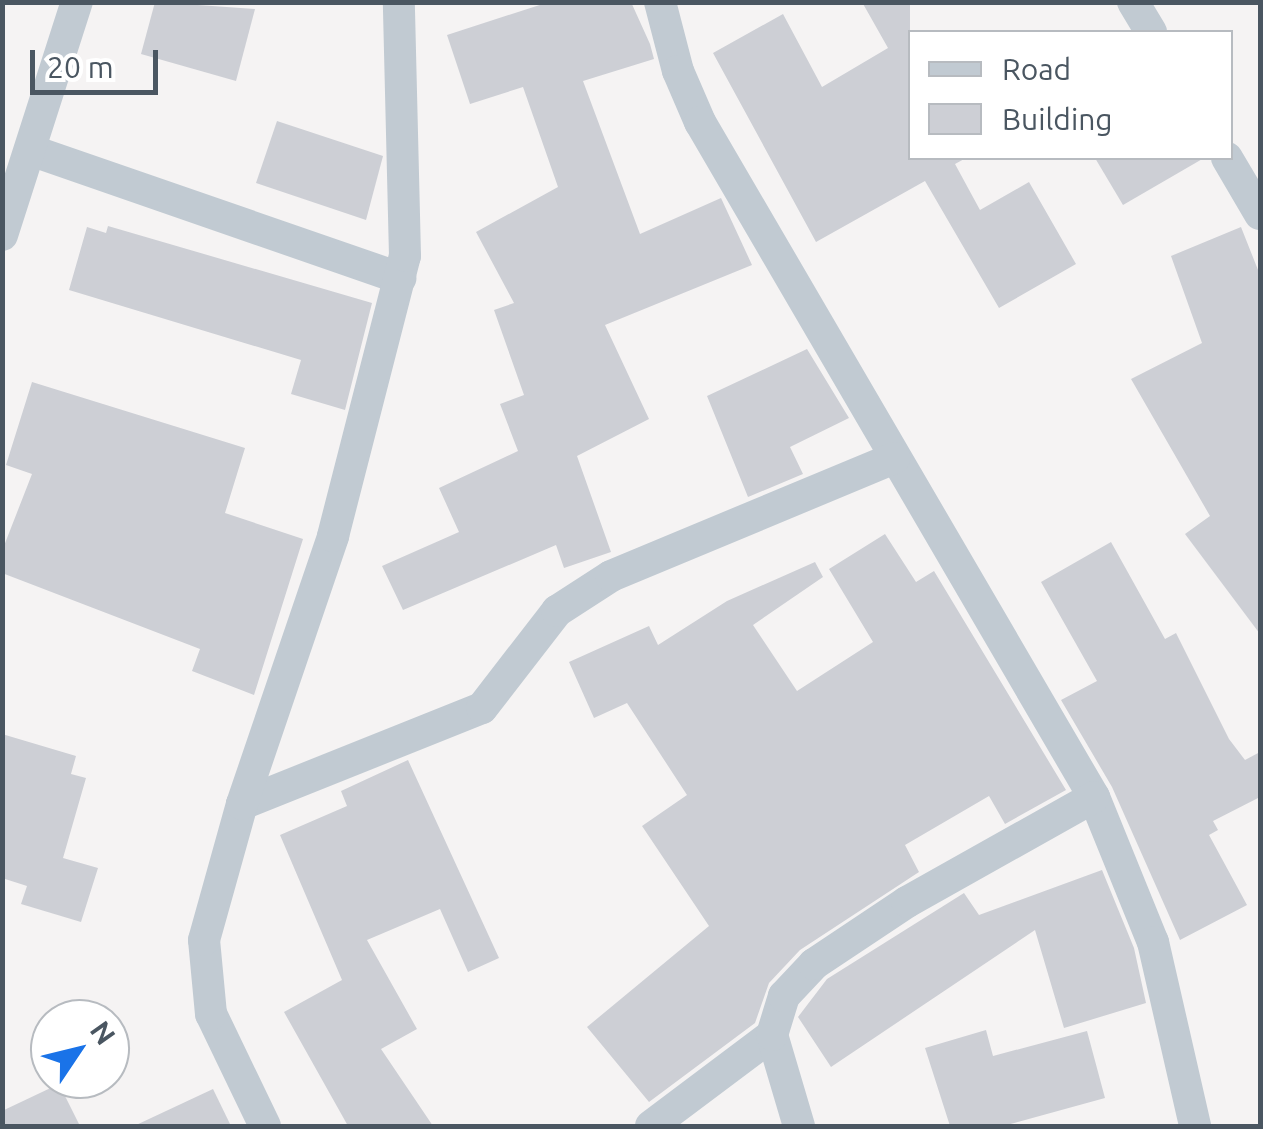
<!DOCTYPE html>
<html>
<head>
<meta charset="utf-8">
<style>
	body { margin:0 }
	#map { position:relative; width:1263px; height:1129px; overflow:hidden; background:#f5f3f3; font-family:Ubuntu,sans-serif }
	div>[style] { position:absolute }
	.building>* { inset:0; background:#cdcfd5 }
	.minor>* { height:32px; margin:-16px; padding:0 16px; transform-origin:16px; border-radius:16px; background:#c1cad2 }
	span { translate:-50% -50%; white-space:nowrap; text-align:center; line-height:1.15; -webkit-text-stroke:8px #fff; paint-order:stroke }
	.frame { position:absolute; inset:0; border:5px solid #4a5661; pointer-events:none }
	.legend { position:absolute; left:908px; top:30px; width:325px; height:130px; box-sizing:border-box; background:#fff; border:2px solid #b7bbc0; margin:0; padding:12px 18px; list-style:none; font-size:30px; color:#4a5661 }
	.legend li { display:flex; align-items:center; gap:20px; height:50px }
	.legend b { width:50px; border:2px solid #b7bbc0 }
	.north { position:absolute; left:30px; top:999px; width:100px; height:100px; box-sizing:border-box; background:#fff; border:2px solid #b7bbc0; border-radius:50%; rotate:55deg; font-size:28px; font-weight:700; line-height:40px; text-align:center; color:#4a5661 }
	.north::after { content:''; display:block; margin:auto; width:35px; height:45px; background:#1a73e8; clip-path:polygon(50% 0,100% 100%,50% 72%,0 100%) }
	.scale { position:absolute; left:30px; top:50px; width:128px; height:45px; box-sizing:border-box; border:5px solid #4a5661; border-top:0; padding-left:12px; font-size:30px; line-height:35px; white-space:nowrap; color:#4a5661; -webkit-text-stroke:8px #fff; paint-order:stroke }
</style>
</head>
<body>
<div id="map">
	<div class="building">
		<i style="clip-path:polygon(155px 2px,255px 9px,236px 81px,141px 54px)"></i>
		<i style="clip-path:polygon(549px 2px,631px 2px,650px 44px,654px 59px,583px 81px,640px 234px,721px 198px,752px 265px,605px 325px,649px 419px,577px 456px,611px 552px,564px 568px,556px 545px,403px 610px,382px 566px,459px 532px,439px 488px,518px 451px,500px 404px,524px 395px,494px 310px,514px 303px,476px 232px,558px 187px,523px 87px,470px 104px,447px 35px)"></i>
		<i style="clip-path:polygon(862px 2px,910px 2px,910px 158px,966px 158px,955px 164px,980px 210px,1029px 182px,1076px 264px,999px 308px,925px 181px,816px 242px,713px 53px,783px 14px,822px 87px,888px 48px)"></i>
		<i style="clip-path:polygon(277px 121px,383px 156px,366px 220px,256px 183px)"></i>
		<i style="clip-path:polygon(1095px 158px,1204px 158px,1123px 205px)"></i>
		<i style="clip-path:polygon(108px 226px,372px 303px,345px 410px,291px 394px,301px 360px,69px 290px,87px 227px,106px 233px)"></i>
		<i style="clip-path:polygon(1241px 227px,1260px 275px,1260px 634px,1185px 534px,1210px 516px,1131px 379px,1202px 343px,1171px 256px)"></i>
		<i style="clip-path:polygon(807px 349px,849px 418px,790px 447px,803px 474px,748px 497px,707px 396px)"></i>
		<i style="clip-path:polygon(32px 382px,245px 448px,225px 513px,303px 539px,254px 695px,192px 671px,200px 649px,2px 573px,2px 551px,32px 474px,6px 465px)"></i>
		<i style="clip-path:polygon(885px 534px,916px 582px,934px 571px,1066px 790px,1005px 824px,989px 796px,905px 845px,919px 872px,800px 950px,769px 983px,755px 1023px,649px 1102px,587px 1027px,709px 926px,642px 826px,687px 795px,627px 703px,594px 718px,569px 662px,649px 626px,658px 645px,727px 601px,815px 562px,823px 577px,753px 625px,797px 691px,873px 642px,829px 569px)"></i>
		<i style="clip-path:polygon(1111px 542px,1165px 639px,1176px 633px,1229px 739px,1245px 760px,1260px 752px,1260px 797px,1213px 821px,1218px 830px,1209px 835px,1247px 905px,1180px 940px,1112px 787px,1061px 700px,1097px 681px,1041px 582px)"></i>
		<i style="clip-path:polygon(2px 734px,76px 756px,71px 774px,86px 778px,63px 858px,98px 868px,81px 922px,21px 904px,27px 886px,2px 878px)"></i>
		<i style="clip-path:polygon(408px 760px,499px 958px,468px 972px,440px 909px,367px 940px,417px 1029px,381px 1049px,433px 1126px,348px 1126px,284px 1012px,342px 980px,280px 835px,347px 806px,341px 791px)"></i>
		<i style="clip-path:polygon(1102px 870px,1134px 948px,1146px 1003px,1064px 1028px,1035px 930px,831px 1067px,798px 1017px,827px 979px,964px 893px,979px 915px)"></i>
		<i style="clip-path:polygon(986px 1030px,993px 1056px,1087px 1031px,1105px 1098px,1003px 1126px,950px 1126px,925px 1048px)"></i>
		<i style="clip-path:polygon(59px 1084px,80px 1126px,2px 1126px,2px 1111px)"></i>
		<i style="clip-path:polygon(213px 1089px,231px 1126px,134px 1126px)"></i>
	</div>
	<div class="minor">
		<i style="left:660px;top:2px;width:71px;rotate:75.4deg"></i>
		<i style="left:678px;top:71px;width:56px;rotate:66.7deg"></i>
		<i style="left:700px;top:122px;width:782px;rotate:59.73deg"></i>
		<i style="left:1094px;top:797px;width:157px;rotate:67.9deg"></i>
		<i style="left:1153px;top:942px;width:189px;rotate:77.1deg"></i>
		<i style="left:1133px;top:2px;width:35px;rotate:59deg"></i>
		<i style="left:30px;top:150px;width:392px;rotate:19.1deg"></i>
		<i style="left:1227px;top:158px;width:65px;rotate:59.5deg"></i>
		<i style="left:2px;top:235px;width:245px;rotate:-72.2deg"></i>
		<i style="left:242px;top:804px;width:258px;rotate:-21.8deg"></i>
		<i style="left:482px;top:708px;width:123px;rotate:-52.3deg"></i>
		<i style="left:557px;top:611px;width:64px;rotate:-32.9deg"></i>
		<i style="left:611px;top:576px;width:307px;rotate:-22.6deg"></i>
		<i style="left:265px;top:1126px;width:124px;rotate:-115.7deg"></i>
		<i style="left:211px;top:1014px;width:74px;rotate:-95.4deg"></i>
		<i style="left:204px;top:940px;width:141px;rotate:-74.4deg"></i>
		<i style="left:242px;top:804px;width:283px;rotate:-71.2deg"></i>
		<i style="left:333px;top:536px;width:289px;rotate:-75.6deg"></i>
		<i style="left:405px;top:256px;width:254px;rotate:-91.4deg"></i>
		<i style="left:651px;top:1126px;width:151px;rotate:-36.9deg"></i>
		<i style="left:799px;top:1126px;width:95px;rotate:-106.5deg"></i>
		<i style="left:772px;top:1035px;width:41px;rotate:-72.9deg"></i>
		<i style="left:784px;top:996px;width:44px;rotate:-46.8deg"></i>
		<i style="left:814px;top:964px;width:112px;rotate:-33.7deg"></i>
		<i style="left:907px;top:902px;width:214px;rotate:-29.3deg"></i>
	</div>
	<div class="frame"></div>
	<ul class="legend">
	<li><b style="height:12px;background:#c1cad2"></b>Road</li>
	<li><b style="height:28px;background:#cdcfd5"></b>Building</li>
	</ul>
	<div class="north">N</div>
	<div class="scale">20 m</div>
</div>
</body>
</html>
